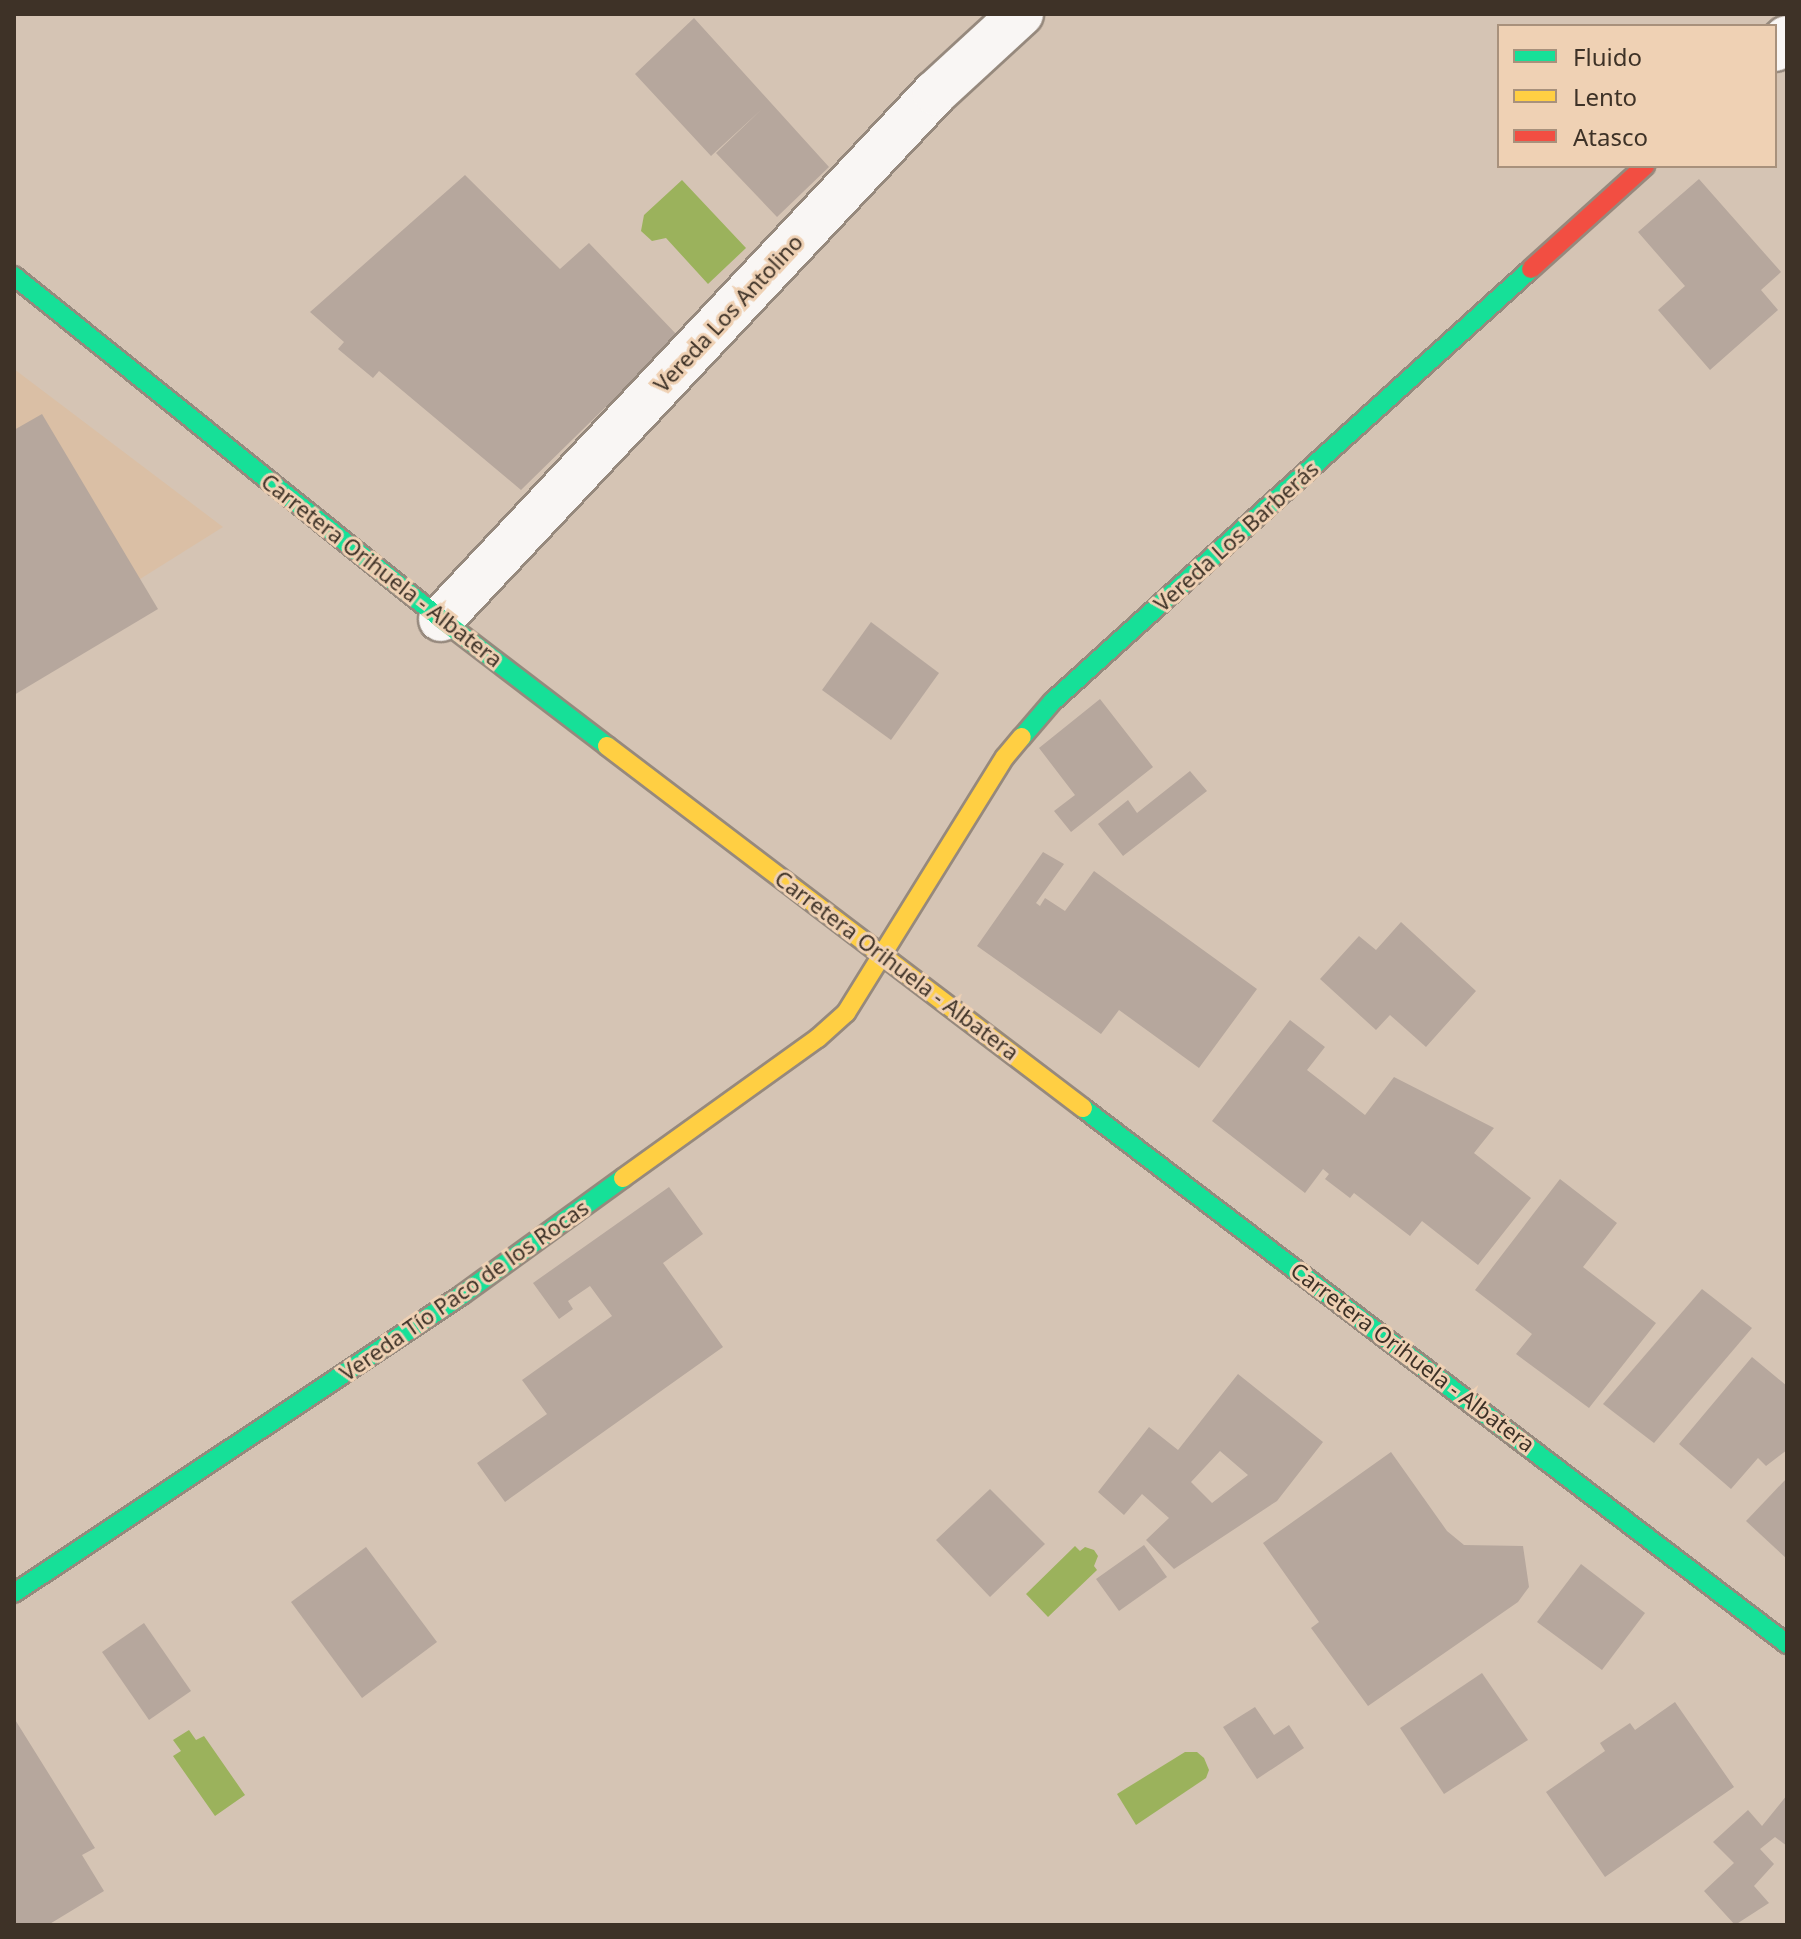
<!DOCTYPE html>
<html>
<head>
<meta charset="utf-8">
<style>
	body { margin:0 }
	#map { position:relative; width:1801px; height:1939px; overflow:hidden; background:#d5c4b4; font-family:"Noto Sans",sans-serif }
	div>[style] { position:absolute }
	.built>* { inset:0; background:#dabfa5 }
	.water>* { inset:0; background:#9bb25c }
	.building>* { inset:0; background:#b6a79d }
	.roads { filter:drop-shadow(2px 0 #96897d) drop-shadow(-2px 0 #96897d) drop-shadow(0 2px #96897d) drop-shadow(0 -2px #96897d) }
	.street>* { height:44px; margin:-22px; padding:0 22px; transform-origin:22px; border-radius:22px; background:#f9f6f4 }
	.fast>* { height:18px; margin:-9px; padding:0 9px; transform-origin:9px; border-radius:9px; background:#16e098 }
	.slow>* { height:18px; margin:-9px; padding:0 9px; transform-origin:9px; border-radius:9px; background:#ffcf43 }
	.jam>* { height:18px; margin:-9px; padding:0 9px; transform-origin:9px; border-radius:9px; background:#f24e42 }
	span { translate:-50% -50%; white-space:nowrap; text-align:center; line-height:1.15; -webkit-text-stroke:6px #efd1b4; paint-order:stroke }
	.street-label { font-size:22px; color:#3e3227 }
	.frame { position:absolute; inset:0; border:16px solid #3e3227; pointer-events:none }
	.legend { position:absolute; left:1497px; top:24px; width:280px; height:144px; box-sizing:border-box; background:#efd1b4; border:2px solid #a8917c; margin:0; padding:10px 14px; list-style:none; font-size:24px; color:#3e3227 }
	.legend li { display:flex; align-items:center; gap:16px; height:40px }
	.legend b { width:40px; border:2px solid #a8917c }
</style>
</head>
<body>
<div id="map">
	<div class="built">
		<i style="clip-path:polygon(14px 369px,223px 527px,14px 658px)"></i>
	</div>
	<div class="water">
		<i style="clip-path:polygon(682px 180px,746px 248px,708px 284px,666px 238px,652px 241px,641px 231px,644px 215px)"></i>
		<i style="clip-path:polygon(1075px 1546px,1080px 1551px,1085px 1547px,1094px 1550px,1098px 1556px,1094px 1566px,1097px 1570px,1048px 1617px,1026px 1594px)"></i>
		<i style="clip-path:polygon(189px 1730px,196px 1740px,204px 1736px,245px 1795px,215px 1816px,173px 1756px,181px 1751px,173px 1740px)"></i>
		<i style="clip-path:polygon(1185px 1752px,1197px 1752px,1204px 1758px,1209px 1770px,1206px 1778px,1136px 1825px,1117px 1794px)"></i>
	</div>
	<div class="building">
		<i style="clip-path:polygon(694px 18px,829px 167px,777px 217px,716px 153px,762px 109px,711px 156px,635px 74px)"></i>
		<i style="clip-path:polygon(465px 175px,560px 269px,589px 243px,678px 336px,521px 490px,379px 371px,373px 378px,338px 349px,344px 342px,310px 312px)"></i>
		<i style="clip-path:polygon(1699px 179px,1781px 272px,1761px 290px,1778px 310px,1710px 370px,1658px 310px,1685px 286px,1638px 232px)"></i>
		<i style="clip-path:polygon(42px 414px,158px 609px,14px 695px,14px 430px)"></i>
		<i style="clip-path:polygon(871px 622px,939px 673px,891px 740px,822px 690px)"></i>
		<i style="clip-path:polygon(1100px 699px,1153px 767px,1071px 832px,1054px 811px,1075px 795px,1039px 748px)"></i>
		<i style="clip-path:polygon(1190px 771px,1207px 791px,1123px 856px,1098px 824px,1128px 800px,1137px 813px)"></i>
		<i style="clip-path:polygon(1043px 852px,1064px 864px,1036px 903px,1040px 906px,1045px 898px,1065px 911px,1094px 871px,1257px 989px,1199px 1068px,1119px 1010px,1101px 1034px,977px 946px)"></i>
		<i style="clip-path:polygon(1401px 922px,1476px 991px,1426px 1047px,1390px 1015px,1376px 1030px,1320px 979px,1359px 936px,1376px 950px)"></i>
		<i style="clip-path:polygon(1290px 1020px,1325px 1047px,1307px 1070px,1365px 1115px,1394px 1077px,1494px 1128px,1474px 1153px,1531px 1198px,1478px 1265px,1422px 1221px,1410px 1236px,1354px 1193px,1350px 1198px,1325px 1179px,1329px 1174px,1323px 1169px,1305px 1193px,1212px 1121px)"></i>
		<i style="clip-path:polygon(1560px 1179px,1617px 1223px,1583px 1267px,1656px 1323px,1589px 1408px,1516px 1354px,1532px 1334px,1475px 1290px)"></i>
		<i style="clip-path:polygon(669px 1187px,703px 1234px,663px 1263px,723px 1347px,505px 1502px,477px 1463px,547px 1414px,522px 1380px,612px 1316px,590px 1286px,568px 1301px,573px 1309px,559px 1319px,533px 1283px)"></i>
		<i style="clip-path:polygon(1702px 1289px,1752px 1328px,1654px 1443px,1603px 1404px)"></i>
		<i style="clip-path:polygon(1752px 1357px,1787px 1386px,1787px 1450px,1766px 1466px,1758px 1458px,1731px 1489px,1679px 1444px)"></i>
		<i style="clip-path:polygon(evenodd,1238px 1374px,1323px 1442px,1277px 1501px,1174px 1569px,1146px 1540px,1169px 1518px,1142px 1494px,1124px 1515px,1098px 1492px,1149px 1427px,1178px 1450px,1238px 1374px,1220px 1451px,1248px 1475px,1212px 1503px,1191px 1482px,1220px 1451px)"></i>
		<i style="clip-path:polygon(1391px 1452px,1447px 1531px,1464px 1545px,1523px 1546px,1529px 1587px,1518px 1602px,1368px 1706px,1311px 1628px,1319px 1622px,1263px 1543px)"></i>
		<i style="clip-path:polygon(1787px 1478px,1787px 1559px,1746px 1521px)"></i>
		<i style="clip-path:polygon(990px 1489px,1045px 1544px,990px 1597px,936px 1540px)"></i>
		<i style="clip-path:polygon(1144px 1545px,1167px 1577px,1119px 1611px,1096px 1579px)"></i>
		<i style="clip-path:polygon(366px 1547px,437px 1642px,362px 1698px,291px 1602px)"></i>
		<i style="clip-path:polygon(1581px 1564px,1645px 1613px,1602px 1670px,1537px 1622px)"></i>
		<i style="clip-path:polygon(144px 1623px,191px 1691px,149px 1720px,102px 1652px)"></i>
		<i style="clip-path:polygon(1482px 1673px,1528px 1740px,1444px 1794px,1400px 1728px)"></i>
		<i style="clip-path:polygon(1675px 1702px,1734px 1787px,1605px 1877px,1546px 1792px,1605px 1751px,1600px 1743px,1630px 1723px,1635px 1730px)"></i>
		<i style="clip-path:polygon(1255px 1707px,1274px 1735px,1289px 1725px,1304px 1748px,1257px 1779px,1223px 1727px)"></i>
		<i style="clip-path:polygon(14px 1718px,95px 1848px,82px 1855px,104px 1891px,48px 1925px,14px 1925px)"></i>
		<i style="clip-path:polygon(1787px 1795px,1787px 1846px,1775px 1837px,1760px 1849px,1774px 1864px,1754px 1886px,1769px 1903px,1735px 1925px,1704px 1891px,1734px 1863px,1713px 1842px,1748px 1810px,1762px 1826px)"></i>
	</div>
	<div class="roads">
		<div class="street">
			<i style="left:1775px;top:49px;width:16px;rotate:-43deg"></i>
			<i style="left:441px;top:619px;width:722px;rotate:-46.8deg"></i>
			<i style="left:935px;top:93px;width:117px;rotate:-42.6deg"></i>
		</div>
		<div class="fast">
			<i style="left:14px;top:276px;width:548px;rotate:38.77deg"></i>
			<i style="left:441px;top:619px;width:209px;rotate:37.4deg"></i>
			<i style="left:1022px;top:737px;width:46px;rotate:-49.4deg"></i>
			<i style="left:1052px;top:702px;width:646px;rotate:-42.11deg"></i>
			<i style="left:1083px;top:1108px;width:885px;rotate:37.28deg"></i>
			<i style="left:14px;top:1593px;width:538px;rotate:-33.63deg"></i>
			<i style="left:462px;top:1295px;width:199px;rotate:-36deg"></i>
		</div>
		<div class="slow">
			<i style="left:607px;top:746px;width:598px;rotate:37.25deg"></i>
			<i style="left:623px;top:1178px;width:240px;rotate:-35.7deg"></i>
			<i style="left:818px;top:1038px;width:38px;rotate:-42deg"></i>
			<i style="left:846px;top:1013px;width:301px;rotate:-58.2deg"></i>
			<i style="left:1005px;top:757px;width:26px;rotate:-50deg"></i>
		</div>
		<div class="jam">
			<i style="left:1531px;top:269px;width:154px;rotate:-42.1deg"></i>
		</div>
	</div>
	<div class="street-label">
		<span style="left:728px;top:313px;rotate:-47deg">Vereda Los Antolino</span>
		<span style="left:1236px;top:536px;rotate:-42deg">Vereda Los Barberás</span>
		<span style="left:382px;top:570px;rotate:38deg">Carretera Orihuela - Albatera</span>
		<span style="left:897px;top:965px;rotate:37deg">Carretera Orihuela - Albatera</span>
		<span style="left:464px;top:1290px;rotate:-35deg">Vereda Tío Paco de los Rocas</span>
		<span style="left:1413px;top:1357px;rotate:37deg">Carretera Orihuela - Albatera</span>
	</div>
	<div class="frame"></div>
	<ul class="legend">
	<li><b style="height:10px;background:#16e098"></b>Fluido</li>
	<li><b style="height:10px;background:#ffcf43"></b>Lento</li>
	<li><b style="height:10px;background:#f24e42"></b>Atasco</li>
	</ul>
</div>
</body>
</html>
